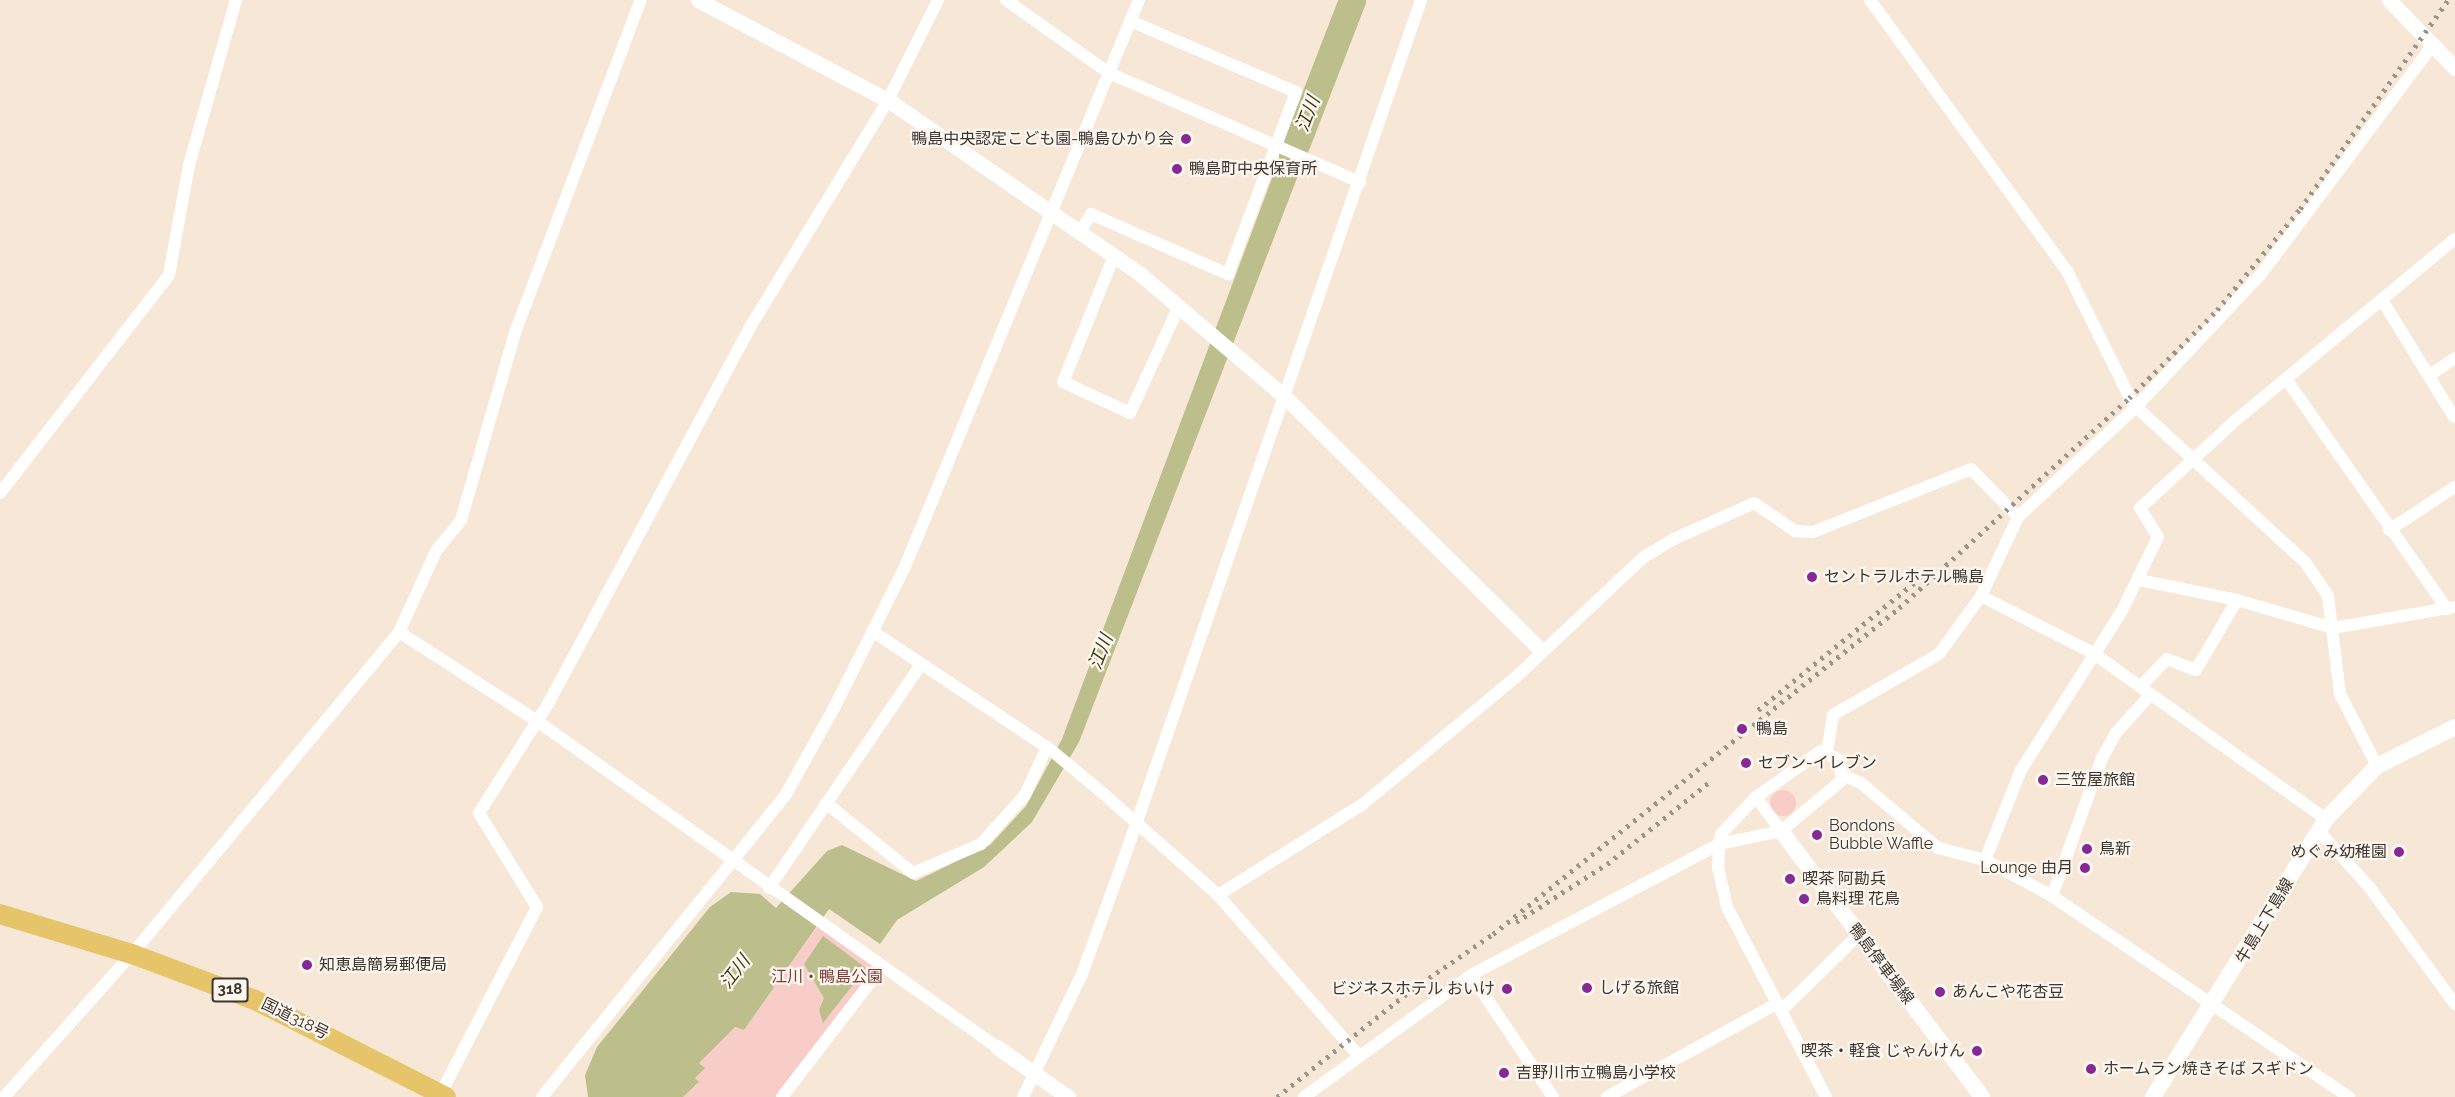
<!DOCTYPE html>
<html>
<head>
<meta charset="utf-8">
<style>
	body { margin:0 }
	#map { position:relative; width:2455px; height:1097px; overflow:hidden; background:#f7e7d6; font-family:Raleway,"Noto Sans JP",sans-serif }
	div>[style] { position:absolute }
	.green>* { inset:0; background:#f8cdc8 }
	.round { border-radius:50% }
	.water>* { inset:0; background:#bcbe8c }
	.river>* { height:27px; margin:-13.5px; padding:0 13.5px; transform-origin:13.5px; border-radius:13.5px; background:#bcbe8c }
	.minor>* { height:12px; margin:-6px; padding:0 6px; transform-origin:6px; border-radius:6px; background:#fff }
	.tertiary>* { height:15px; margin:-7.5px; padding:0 7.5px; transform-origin:7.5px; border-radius:7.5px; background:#fff }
	.secondary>* { height:16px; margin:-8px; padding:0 8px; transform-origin:8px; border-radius:8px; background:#fff }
	.trunk>* { height:20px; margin:-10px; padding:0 10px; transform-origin:10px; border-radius:10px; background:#e6c46a }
	.rail>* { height:4.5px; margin-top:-2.25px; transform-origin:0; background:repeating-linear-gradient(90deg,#9e9387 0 3px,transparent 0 9px) }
	.dots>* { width:16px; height:16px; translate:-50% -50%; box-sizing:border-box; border:3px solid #fcf6ef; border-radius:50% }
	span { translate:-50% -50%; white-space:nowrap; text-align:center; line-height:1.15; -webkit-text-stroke:4.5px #fcf6ef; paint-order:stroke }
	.shield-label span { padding:2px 4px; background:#fcf6ef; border:2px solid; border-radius:4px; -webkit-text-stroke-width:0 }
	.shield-label { font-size:15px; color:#3d3630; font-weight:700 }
	.poi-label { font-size:16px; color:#3d3630 }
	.right { translate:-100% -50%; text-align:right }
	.left { translate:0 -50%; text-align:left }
	.street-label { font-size:16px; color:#3d3630 }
	.park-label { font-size:16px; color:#813c39 }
	.water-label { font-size:18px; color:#3a3a13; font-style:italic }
</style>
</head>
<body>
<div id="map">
	<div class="green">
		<i class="round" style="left:1770px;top:790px;width:26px;height:26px"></i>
		<i style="clip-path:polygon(820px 923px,882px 967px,781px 1097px,683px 1097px,699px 1083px,694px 1078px,698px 1063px,735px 1027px,744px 1030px)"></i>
	</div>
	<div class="water">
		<i style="clip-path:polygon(1296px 114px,1316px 129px,1079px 742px,1032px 822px,984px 867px,897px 920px,880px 944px,829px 909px,744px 1030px,735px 1027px,699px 1063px,705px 1068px,695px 1078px,699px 1082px,683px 1097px,588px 1097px,585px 1075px,597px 1047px,710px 907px,731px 892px,760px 894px,776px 908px,827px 851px,842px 845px,916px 881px,990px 845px,1026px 806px,1062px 739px)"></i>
		<i style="clip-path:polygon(823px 936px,866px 968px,823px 1023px,819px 1010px,824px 998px,804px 964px)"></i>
	</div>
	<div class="river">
		<i style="left:1292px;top:155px;width:166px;rotate:-68.8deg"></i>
	</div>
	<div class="minor">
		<i style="left:1006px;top:0;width:126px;rotate:35.3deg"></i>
		<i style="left:1109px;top:73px;width:274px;rotate:23.5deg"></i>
		<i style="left:1870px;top:0;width:337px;rotate:54deg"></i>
		<i style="left:2068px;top:273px;width:146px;rotate:63.6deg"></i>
		<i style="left:2133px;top:404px;width:234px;rotate:42.6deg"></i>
		<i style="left:2305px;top:562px;width:41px;rotate:55.9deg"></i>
		<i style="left:2328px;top:596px;width:99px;rotate:83deg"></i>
		<i style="left:2340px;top:694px;width:81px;rotate:62.8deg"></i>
		<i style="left:1081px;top:231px;width:20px;rotate:-60deg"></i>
		<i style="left:1091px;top:214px;width:150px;rotate:23.7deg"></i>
		<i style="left:1228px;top:274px;width:194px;rotate:-69.5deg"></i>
		<i style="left:1296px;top:92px;width:181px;rotate:-156.8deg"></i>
		<i style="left:1114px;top:256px;width:136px;rotate:112deg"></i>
		<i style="left:1063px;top:382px;width:74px;rotate:24.8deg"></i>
		<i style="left:1130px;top:413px;width:118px;rotate:-65.4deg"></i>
		<i style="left:2382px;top:300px;width:137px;rotate:58.4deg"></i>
		<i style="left:2430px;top:375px;width:30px;rotate:-34deg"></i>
		<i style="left:2286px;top:379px;width:281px;rotate:55deg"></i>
		<i style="left:0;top:493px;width:276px;rotate:-52.2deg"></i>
		<i style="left:169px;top:275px;width:112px;rotate:-79.7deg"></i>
		<i style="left:189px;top:165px;width:172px;rotate:-74.1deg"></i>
		<i style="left:2018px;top:517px;width:161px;rotate:-43deg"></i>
		<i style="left:2136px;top:407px;width:183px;rotate:-46.8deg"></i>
		<i style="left:2261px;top:274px;width:288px;rotate:-53.1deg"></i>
		<i style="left:2389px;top:530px;width:79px;rotate:-33.1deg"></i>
		<i style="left:2139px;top:580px;width:100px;rotate:11.5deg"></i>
		<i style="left:2237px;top:600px;width:100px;rotate:16.3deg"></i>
		<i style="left:2333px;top:628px;width:124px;rotate:-9.8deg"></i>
		<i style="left:1981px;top:596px;width:126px;rotate:27deg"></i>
		<i style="left:2093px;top:653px;width:286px;rotate:35.5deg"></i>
		<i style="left:872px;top:631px;width:215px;rotate:33.6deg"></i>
		<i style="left:1051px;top:750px;width:70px;rotate:39.8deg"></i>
		<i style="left:1105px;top:795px;width:151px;rotate:41.5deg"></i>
		<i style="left:1218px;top:895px;width:211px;rotate:48.8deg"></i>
		<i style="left:399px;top:632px;width:164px;rotate:32.8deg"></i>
		<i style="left:537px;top:721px;width:564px;rotate:35.33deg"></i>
		<i style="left:2141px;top:686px;width:37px;rotate:-46deg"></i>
		<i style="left:2167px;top:659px;width:31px;rotate:21deg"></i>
		<i style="left:2196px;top:670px;width:81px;rotate:-59.6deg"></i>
		<i style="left:1843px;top:775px;width:20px;rotate:24deg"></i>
		<i style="left:1861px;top:783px;width:101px;rotate:40.2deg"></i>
		<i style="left:1938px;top:848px;width:49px;rotate:14.3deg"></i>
		<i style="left:1985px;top:860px;width:76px;rotate:28.2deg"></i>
		<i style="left:2052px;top:896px;width:359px;rotate:34.1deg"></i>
		<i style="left:1756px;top:797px;width:42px;rotate:53.7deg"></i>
		<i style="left:826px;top:803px;width:112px;rotate:38.8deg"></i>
		<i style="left:913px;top:873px;width:74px;rotate:-23.1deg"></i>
		<i style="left:981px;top:844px;width:66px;rotate:-48.1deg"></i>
		<i style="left:1025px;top:795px;width:53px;rotate:-65.4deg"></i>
		<i style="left:2318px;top:830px;width:78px;rotate:48.1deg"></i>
		<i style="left:2370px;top:888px;width:144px;rotate:53.8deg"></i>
		<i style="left:1985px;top:860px;width:97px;rotate:-68.2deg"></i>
		<i style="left:2021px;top:770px;width:188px;rotate:-57.6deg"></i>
		<i style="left:2122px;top:611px;width:82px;rotate:-64.1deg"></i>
		<i style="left:2158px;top:537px;width:34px;rotate:-122deg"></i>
		<i style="left:2140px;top:508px;width:130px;rotate:-42.5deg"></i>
		<i style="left:2236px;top:420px;width:284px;rotate:-39.6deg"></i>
		<i style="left:769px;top:888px;width:271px;rotate:-55.8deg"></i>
		<i style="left:1218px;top:895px;width:171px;rotate:-32.1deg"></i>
		<i style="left:1363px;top:804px;width:199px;rotate:-39.7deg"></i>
		<i style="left:1516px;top:677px;width:175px;rotate:-43.2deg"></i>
		<i style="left:1644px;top:557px;width:35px;rotate:-31deg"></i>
		<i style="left:1674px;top:539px;width:88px;rotate:-24.2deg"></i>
		<i style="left:1754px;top:503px;width:50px;rotate:34.3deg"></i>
		<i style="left:1795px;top:531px;width:18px;rotate:3deg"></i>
		<i style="left:1813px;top:532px;width:170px;rotate:-21.7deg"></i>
		<i style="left:1971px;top:469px;width:67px;rotate:45.6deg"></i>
		<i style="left:2018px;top:517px;width:87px;rotate:115.1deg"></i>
		<i style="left:1981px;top:596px;width:72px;rotate:125.9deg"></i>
		<i style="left:1939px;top:654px;width:122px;rotate:150.1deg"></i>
		<i style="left:1833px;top:715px;width:36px;rotate:99deg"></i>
		<i style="left:2052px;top:896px;width:147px;rotate:-70.1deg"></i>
		<i style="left:2102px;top:758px;width:29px;rotate:-61deg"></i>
		<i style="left:2116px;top:733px;width:52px;rotate:-48.1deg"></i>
		<i style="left:1471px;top:975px;width:147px;rotate:56.1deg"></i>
		<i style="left:1781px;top:1011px;width:108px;rotate:-44.6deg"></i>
		<i style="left:4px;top:1097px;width:192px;rotate:-48.2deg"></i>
		<i style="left:132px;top:954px;width:418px;rotate:-50.3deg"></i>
		<i style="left:399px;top:632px;width:89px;rotate:-65.4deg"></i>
		<i style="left:436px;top:551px;width:40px;rotate:-51deg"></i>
		<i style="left:461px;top:520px;width:198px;rotate:-73.9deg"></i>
		<i style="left:516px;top:330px;width:353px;rotate:-69.3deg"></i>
		<i style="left:439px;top:1097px;width:214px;rotate:-62.7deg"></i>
		<i style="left:537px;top:907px;width:110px;rotate:-121.7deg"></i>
		<i style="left:479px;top:813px;width:129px;rotate:-57.7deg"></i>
		<i style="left:548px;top:704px;width:431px;rotate:-61.8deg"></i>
		<i style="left:752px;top:324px;width:262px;rotate:-58.7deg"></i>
		<i style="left:888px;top:100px;width:112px;rotate:-63.4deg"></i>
		<i style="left:542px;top:1097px;width:387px;rotate:-51.1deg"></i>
		<i style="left:785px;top:796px;width:101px;rotate:-60.9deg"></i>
		<i style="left:834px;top:708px;width:156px;rotate:-63.3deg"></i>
		<i style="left:904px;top:569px;width:616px;rotate:-67.56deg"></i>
		<i style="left:782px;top:1097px;width:164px;rotate:-52.4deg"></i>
		<i style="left:1023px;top:1097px;width:136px;rotate:-64.4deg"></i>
		<i style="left:1082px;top:974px;width:126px;rotate:-70deg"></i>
		<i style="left:1125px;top:856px;width:906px;rotate:-70.92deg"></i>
		<i style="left:1304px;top:1097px;width:207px;rotate:-36.1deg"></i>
		<i style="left:1471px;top:975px;width:280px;rotate:-27.8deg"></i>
		<i style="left:1719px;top:844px;width:63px;rotate:-11.8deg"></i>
		<i style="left:1781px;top:831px;width:78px;rotate:-39.8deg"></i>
		<i style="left:1841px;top:781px;width:21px;rotate:-93deg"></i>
		<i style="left:1840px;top:760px;width:21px;rotate:-155deg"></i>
		<i style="left:1821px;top:751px;width:80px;rotate:144.7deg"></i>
		<i style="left:1756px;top:797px;width:51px;rotate:133.4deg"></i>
		<i style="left:1721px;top:834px;width:10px;rotate:101deg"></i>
		<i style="left:1719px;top:844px;width:23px;rotate:92deg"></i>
		<i style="left:1718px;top:867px;width:41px;rotate:77.3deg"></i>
		<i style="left:1727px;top:907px;width:214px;rotate:62.5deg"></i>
		<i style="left:1607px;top:1097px;width:195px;rotate:-28.8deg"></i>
	</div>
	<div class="tertiary">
		<i style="left:698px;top:0;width:215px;rotate:27.8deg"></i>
		<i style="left:888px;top:100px;width:306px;rotate:34.6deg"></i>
		<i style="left:1140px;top:274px;width:190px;rotate:40.3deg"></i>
		<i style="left:1285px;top:397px;width:360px;rotate:44.7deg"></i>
		<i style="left:2389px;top:0;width:95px;rotate:45.9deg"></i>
		<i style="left:997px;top:1047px;width:87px;rotate:35.2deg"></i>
	</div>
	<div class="secondary">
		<i style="left:1781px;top:831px;width:333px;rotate:52.9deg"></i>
		<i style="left:2153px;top:1097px;width:327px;rotate:-58.1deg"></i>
		<i style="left:2326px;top:819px;width:74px;rotate:-46.1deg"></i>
		<i style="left:2377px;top:766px;width:87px;rotate:-26.6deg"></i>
	</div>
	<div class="trunk">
		<i style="left:0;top:914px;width:138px;rotate:16.9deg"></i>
		<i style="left:132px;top:954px;width:131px;rotate:20.5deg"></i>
		<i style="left:255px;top:1000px;width:214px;rotate:26.9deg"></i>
	</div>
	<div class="rail">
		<i style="left:1758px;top:710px;width:210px;rotate:-39.2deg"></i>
		<i style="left:1516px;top:922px;width:108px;rotate:-32.5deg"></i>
		<i style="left:1607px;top:864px;width:134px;rotate:-38.7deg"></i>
		<i style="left:1414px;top:988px;width:96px;rotate:-34.4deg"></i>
		<i style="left:1493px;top:934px;width:521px;rotate:-38.76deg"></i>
		<i style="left:1899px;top:608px;width:311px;rotate:-42.4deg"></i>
		<i style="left:2129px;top:398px;width:124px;rotate:-45deg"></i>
		<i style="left:2217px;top:310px;width:131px;rotate:-50.6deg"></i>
		<i style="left:2300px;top:209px;width:256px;rotate:-54.7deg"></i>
		<i style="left:1277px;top:1097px;width:183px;rotate:-38.6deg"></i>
	</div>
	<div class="dots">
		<i style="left:1186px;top:139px;background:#852995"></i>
		<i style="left:1177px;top:169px;background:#852995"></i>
		<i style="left:1812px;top:577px;background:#852995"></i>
		<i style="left:1742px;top:729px;background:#852995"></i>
		<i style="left:1746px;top:763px;background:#852995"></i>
		<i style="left:2043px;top:780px;background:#852995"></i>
		<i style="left:1817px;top:835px;background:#852995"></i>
		<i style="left:2087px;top:849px;background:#852995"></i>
		<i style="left:2399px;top:852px;background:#852995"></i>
		<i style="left:2085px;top:868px;background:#852995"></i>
		<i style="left:1790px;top:879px;background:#852995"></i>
		<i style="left:1804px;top:899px;background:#852995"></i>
		<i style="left:307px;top:965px;background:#852995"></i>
		<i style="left:1587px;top:988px;background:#852995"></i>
		<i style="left:1507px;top:989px;background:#852995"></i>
		<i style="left:1940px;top:992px;background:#852995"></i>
		<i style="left:1977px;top:1051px;background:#852995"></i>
		<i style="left:2091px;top:1069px;background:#852995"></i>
		<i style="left:1504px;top:1073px;background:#852995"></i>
	</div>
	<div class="shield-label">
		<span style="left:230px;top:990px">318</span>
	</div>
	<div class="poi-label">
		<span class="right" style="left:1174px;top:139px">鴨島中央認定こども園-鴨島ひかり会</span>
		<span class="left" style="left:1189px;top:169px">鴨島町中央保育所</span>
		<span class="left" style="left:1824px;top:577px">セントラルホテル鴨島</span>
		<span class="left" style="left:1756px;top:729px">鴨島</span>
		<span class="left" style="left:1758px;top:763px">セブン-イレブン</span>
		<span class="left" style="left:2055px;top:780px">三笠屋旅館</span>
		<span class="left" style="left:1829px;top:835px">Bondons<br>Bubble Waffle</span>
		<span class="left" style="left:2099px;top:849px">鳥新</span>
		<span class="right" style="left:2387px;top:852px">めぐみ幼稚園</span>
		<span class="right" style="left:2073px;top:868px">Lounge 由月</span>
		<span class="left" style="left:1802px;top:879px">喫茶 阿勘兵</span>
		<span class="left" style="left:1816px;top:899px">鳥料理 花鳥</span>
		<span class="left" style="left:319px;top:965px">知恵島簡易郵便局</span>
		<span class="left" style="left:1599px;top:988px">しげる旅館</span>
		<span class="right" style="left:1495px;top:989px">ビジネスホテル おいけ</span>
		<span class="left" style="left:1952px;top:992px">あんこや花杏豆</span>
		<span class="right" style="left:1965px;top:1051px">喫茶・軽食 じゃんけん</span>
		<span class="left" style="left:2103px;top:1069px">ホームラン焼きそば スギドン</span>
		<span class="left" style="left:1516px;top:1073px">吉野川市立鴨島小学校</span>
	</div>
	<div class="street-label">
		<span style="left:2265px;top:921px;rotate:-59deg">牛島上下島線</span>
		<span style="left:1881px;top:964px;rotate:53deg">鴨島停車場線</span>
		<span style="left:295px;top:1019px;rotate:26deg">国道318号</span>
	</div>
	<div class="park-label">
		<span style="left:827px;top:977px">江川・鴨島公園</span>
	</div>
	<div class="water-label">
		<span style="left:1308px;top:114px;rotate:-69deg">江川</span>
		<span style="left:1101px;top:652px;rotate:-69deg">江川</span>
		<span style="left:735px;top:972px;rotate:-52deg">江川</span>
	</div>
</div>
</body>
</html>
